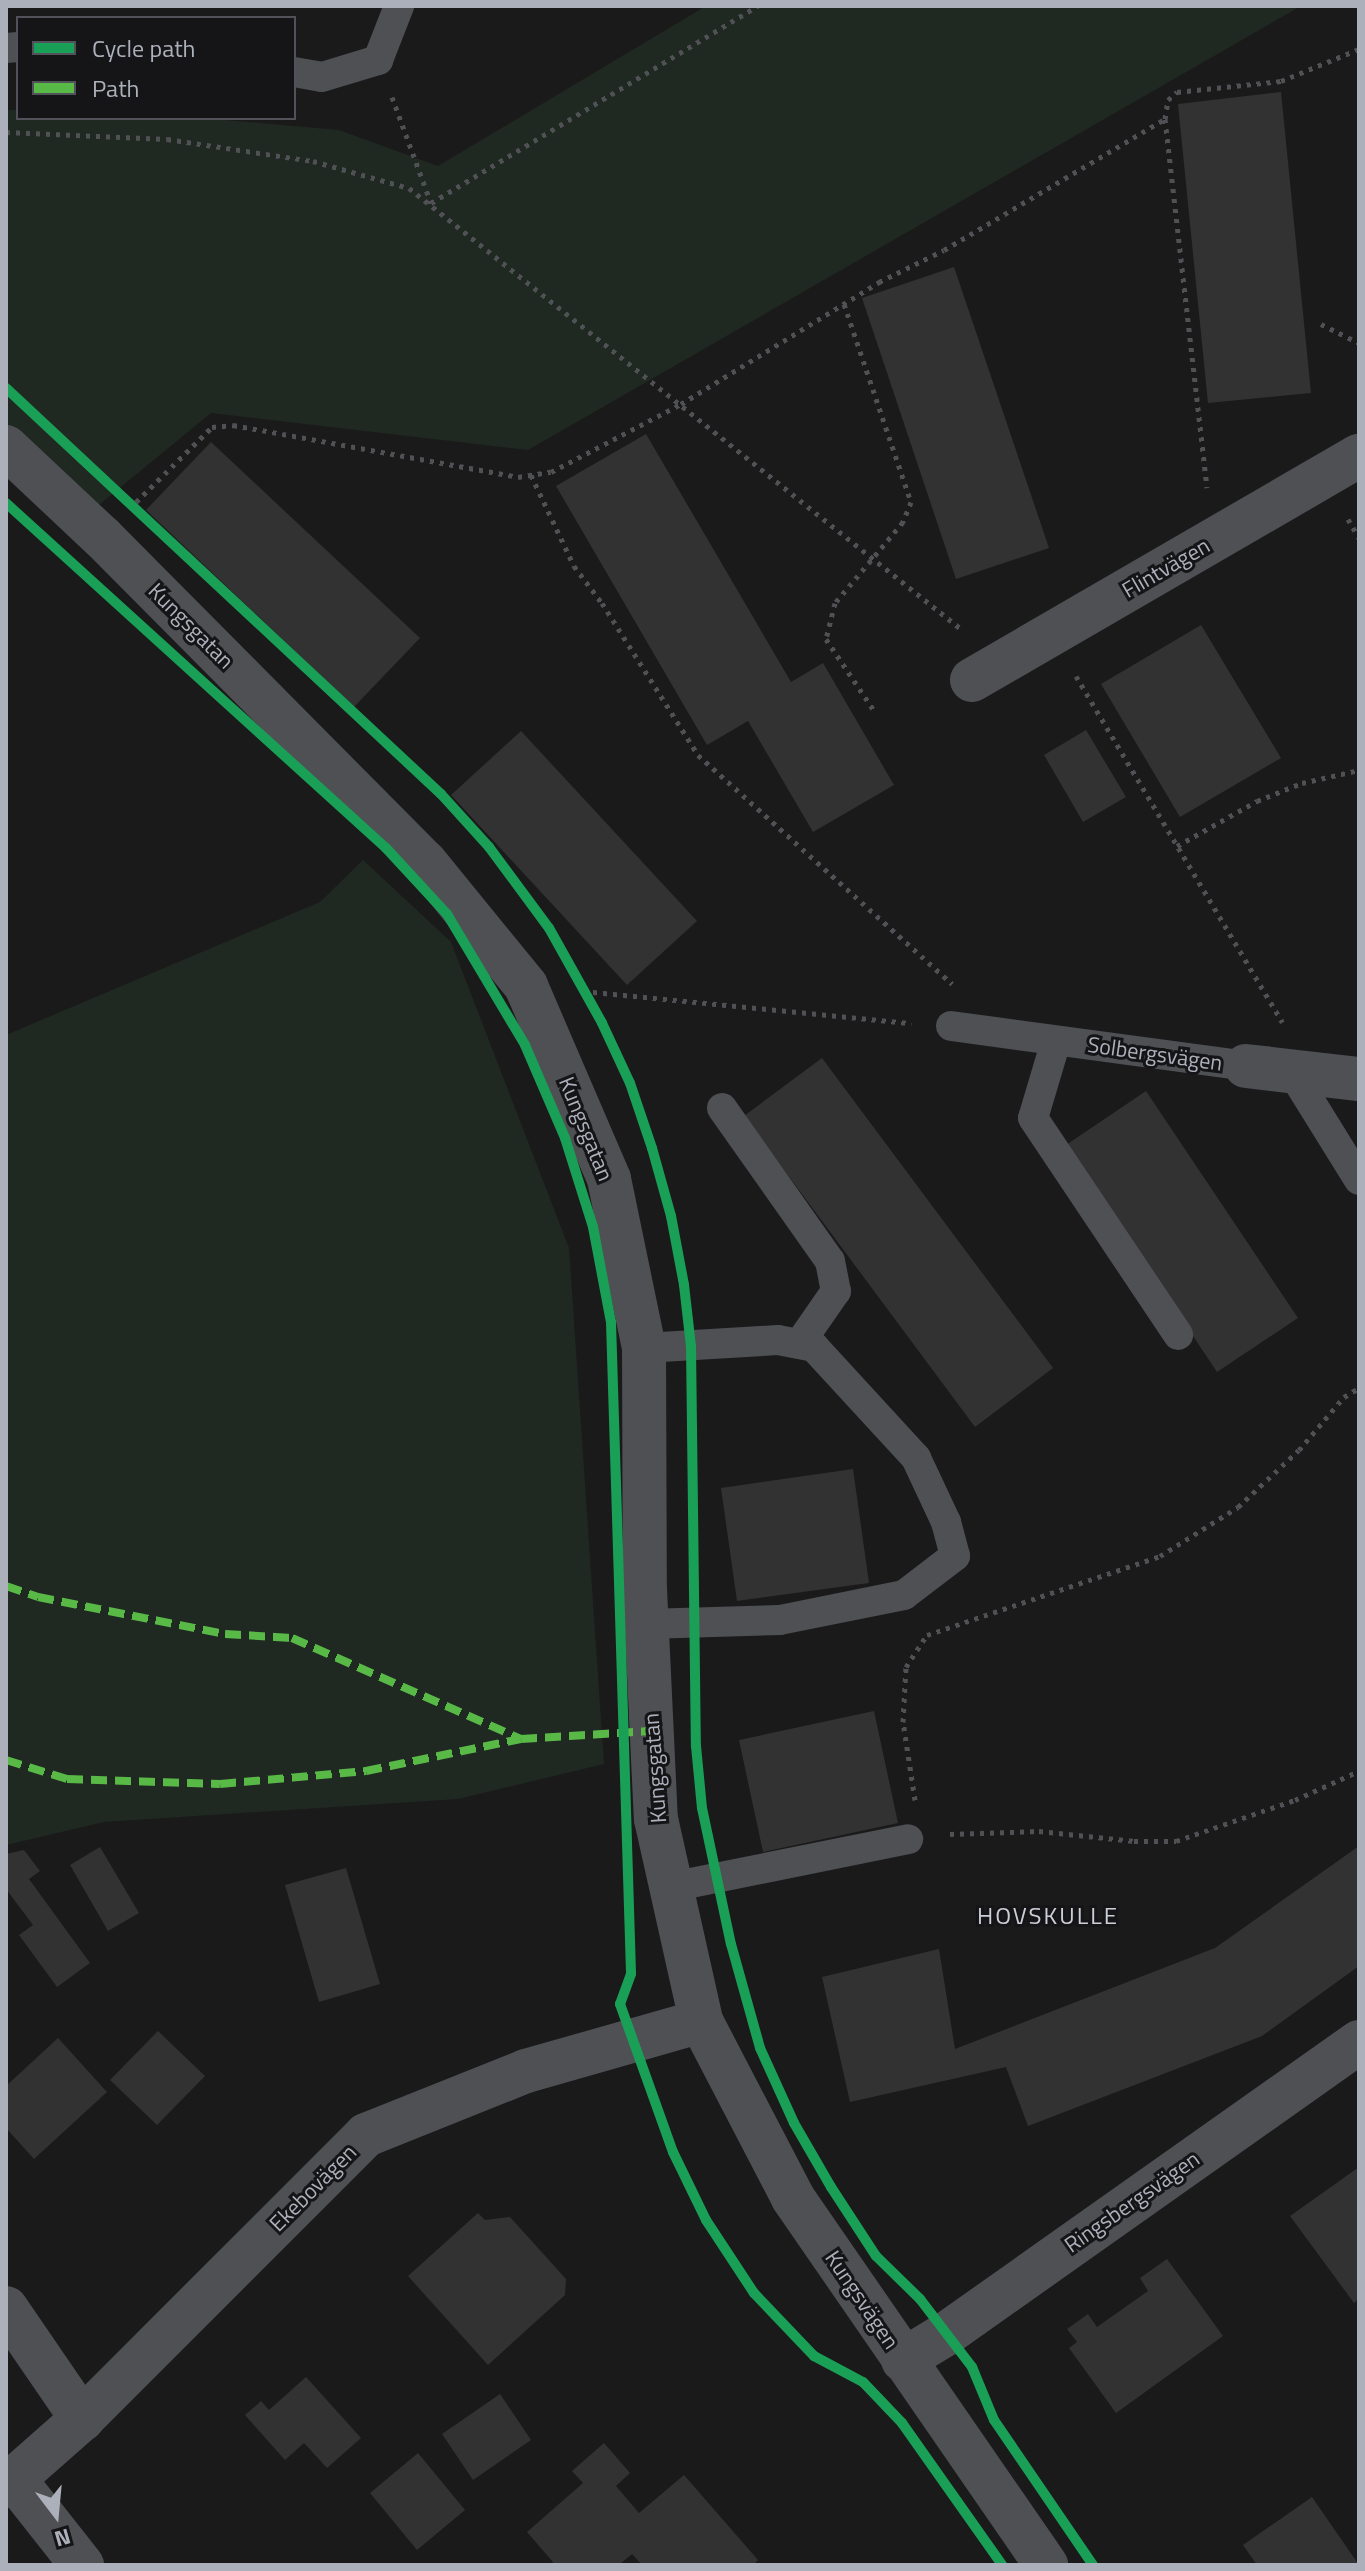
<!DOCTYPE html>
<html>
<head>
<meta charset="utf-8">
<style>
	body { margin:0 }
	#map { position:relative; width:1365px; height:2571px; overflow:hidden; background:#1a1a1b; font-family:"Titillium Web",sans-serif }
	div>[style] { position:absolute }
	.green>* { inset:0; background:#202822 }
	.building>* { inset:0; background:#323233 }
	.path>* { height:5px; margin-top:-2.5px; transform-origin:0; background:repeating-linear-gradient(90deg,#505155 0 4px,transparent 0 10px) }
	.service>* { height:30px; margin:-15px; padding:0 15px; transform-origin:15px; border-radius:15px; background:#4e5054 }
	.minor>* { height:44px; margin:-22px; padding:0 22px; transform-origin:22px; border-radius:22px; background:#4e5054 }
	.quiet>* { height:8px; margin-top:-4px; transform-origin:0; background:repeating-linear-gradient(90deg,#58b947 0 16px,transparent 0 24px) }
	.cycleway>* { height:10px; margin:-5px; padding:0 5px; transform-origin:5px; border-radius:5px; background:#1a9f57 }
	span { translate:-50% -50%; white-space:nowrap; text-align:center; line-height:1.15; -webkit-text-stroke:6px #151417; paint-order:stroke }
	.street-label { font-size:22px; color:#acb0bb }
	.neighbourhood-label { font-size:24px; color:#cdcfd7; letter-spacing:2px }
	.frame { position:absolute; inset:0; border:8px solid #acb0bb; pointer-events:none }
	.legend { position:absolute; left:16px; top:16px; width:280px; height:104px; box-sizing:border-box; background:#151417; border:2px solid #515259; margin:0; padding:10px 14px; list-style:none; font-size:24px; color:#acb0bb }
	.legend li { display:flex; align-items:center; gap:16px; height:40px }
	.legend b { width:40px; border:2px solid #515259 }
	.north { position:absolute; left:16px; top:2475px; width:80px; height:80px; -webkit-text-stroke:6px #151417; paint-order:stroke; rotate:164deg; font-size:22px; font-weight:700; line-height:32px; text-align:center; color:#acb0bb }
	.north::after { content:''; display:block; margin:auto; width:28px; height:36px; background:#acb0bb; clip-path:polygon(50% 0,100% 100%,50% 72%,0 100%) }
</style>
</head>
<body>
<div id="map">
	<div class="green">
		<i style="clip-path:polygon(706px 6px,1301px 6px,528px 450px,211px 413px,83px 518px,6px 446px,6px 110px,18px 110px,18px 118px,203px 118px,339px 130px,438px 166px)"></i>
		<i style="clip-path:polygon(363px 860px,451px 942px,569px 1248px,604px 1764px,458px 1799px,104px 1822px,6px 1845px,6px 1035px,320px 902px)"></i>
	</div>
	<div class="building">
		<i style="clip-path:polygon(1281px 92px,1311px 393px,1208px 403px,1178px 104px)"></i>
		<i style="clip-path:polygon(954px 267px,1049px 548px,956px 579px,862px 298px)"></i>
		<i style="clip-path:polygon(646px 434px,791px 682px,823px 663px,894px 785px,813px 832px,748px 721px,707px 745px,556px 486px)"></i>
		<i style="clip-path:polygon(211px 442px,420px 638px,354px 707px,146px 510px)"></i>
		<i style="clip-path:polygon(1201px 625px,1281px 758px,1180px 817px,1101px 684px)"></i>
		<i style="clip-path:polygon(1086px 730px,1126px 797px,1083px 822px,1044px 755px)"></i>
		<i style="clip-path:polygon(521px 731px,697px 921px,627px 985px,451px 795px)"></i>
		<i style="clip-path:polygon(822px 1058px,1053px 1368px,975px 1427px,744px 1116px)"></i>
		<i style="clip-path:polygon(1146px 1091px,1298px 1318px,1217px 1372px,1066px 1145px)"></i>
		<i style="clip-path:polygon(853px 1469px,869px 1583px,737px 1601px,721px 1488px)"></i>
		<i style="clip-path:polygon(874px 1711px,898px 1823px,763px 1852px,739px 1740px)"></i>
		<i style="clip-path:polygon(1359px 1846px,1359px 1966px,1262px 2036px,1028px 2126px,1006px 2067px,850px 2102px,822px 1977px,939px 1949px,955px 2049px,1215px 1948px)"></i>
		<i style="clip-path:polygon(100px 1847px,139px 1913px,108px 1931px,70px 1865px)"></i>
		<i style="clip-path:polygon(24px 1850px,40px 1871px,29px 1879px,90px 1963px,57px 1987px,19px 1935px,33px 1925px,6px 1889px,6px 1854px)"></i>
		<i style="clip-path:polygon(346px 1868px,380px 1984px,319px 2002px,285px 1885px)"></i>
		<i style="clip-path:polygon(158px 2031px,205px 2076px,157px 2125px,110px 2080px)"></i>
		<i style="clip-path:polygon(58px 2038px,107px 2092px,34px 2159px,6px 2128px,6px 2086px)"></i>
		<i style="clip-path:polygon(1359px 2167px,1359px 2299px,1354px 2303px,1290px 2216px)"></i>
		<i style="clip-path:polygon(478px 2213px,485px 2220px,510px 2217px,566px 2279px,565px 2295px,488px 2365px,408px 2276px)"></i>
		<i style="clip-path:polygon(1167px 2259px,1223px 2336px,1116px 2413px,1069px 2348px,1077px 2342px,1067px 2329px,1088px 2314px,1097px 2327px,1148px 2291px,1140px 2278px)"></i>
		<i style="clip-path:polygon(306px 2377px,361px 2438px,327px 2468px,304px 2443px,285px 2460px,245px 2415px,261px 2401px,269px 2410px)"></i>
		<i style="clip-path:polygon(500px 2394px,531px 2440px,473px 2480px,442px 2434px)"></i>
		<i style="clip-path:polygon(604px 2443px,630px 2473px,616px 2486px,639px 2513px,684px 2475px,758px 2560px,753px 2565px,642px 2565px,632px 2554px,619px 2565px,550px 2565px,553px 2562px,527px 2532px,583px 2483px,572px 2471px)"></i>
		<i style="clip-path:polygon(418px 2453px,465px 2510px,417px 2550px,370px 2493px)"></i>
		<i style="clip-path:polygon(1312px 2497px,1359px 2565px,1257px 2565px,1243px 2545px)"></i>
	</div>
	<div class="path">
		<i style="left:392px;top:97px;width:113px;rotate:69.8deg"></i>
		<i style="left:431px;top:203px;width:382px;rotate:-31.1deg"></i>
		<i style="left:1165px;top:119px;width:371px;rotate:83.5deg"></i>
		<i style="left:6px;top:132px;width:161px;rotate:2.5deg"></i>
		<i style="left:167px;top:139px;width:148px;rotate:8.6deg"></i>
		<i style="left:313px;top:161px;width:100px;rotate:15.7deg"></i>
		<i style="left:409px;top:188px;width:707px;rotate:38.62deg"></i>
		<i style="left:844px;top:304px;width:209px;rotate:71.3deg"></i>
		<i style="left:911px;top:502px;width:22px;rotate:112deg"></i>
		<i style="left:903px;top:522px;width:106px;rotate:130deg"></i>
		<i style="left:835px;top:603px;width:37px;rotate:104deg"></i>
		<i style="left:826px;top:639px;width:88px;rotate:56.1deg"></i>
		<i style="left:1321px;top:324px;width:42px;rotate:26.6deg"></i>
		<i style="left:531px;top:475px;width:101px;rotate:64.7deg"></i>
		<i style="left:574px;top:566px;width:46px;rotate:52.9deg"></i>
		<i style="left:602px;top:603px;width:180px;rotate:57.7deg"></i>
		<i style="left:698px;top:755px;width:342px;rotate:42deg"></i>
		<i style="left:136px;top:502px;width:107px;rotate:-44.6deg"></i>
		<i style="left:212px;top:427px;width:21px;rotate:-5deg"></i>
		<i style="left:233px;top:425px;width:290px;rotate:10.3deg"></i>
		<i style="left:518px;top:477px;width:33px;rotate:-9deg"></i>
		<i style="left:551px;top:472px;width:147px;rotate:-27.6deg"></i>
		<i style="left:681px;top:404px;width:233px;rotate:-31.6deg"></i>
		<i style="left:879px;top:282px;width:72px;rotate:-26.2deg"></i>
		<i style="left:944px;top:250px;width:257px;rotate:-30.7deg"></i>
		<i style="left:1165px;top:119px;width:19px;rotate:-81deg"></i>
		<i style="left:1168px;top:100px;width:12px;rotate:-42deg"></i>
		<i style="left:1177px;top:92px;width:105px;rotate:-6deg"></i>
		<i style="left:1281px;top:81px;width:84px;rotate:-22.3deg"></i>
		<i style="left:1348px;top:519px;width:22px;rotate:60deg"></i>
		<i style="left:1076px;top:676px;width:403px;rotate:59.2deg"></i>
		<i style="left:1177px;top:846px;width:92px;rotate:-29.4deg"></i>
		<i style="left:1257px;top:801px;width:48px;rotate:-21.8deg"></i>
		<i style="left:1302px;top:783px;width:58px;rotate:-12.8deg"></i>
		<i style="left:583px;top:991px;width:330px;rotate:5.6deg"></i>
		<i style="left:915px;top:1800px;width:79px;rotate:-98.7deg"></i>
		<i style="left:903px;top:1722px;width:55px;rotate:-86.9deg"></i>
		<i style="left:906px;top:1667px;width:38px;rotate:-57deg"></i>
		<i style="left:927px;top:1635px;width:246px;rotate:-18.7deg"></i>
		<i style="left:1160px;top:1556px;width:92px;rotate:-32.1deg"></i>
		<i style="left:1238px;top:1507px;width:83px;rotate:-43.1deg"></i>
		<i style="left:1299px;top:1450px;width:70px;rotate:-49.7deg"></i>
		<i style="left:1344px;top:1397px;width:17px;rotate:-31deg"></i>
		<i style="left:950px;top:1834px;width:89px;rotate:-1.9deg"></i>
		<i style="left:1039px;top:1831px;width:96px;rotate:6deg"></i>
		<i style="left:1134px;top:1841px;width:42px"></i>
		<i style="left:1176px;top:1841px;width:126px;rotate:-19deg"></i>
		<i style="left:1295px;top:1800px;width:70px;rotate:-24.4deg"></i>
	</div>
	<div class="service">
		<i style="left:6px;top:48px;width:12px;rotate:-5deg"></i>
		<i style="left:294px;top:72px;width:28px;rotate:10deg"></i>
		<i style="left:322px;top:77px;width:59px;rotate:-16.9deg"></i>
		<i style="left:378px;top:60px;width:58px;rotate:-68.7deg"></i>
		<i style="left:951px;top:1026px;width:298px;rotate:7.7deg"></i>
		<i style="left:1056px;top:1041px;width:80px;rotate:106.6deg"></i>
		<i style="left:1033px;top:1118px;width:261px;rotate:56.2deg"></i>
		<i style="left:1292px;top:1072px;width:127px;rotate:58.2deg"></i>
		<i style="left:722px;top:1108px;width:187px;rotate:54.8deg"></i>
		<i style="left:830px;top:1261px;width:31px;rotate:79deg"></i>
		<i style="left:836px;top:1291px;width:63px;rotate:124.7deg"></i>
		<i style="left:644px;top:1348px;width:134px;rotate:-3.4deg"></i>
		<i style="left:778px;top:1340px;width:37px;rotate:11deg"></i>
		<i style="left:814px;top:1347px;width:151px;rotate:47.4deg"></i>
		<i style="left:916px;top:1458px;width:71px;rotate:64.9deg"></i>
		<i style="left:946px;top:1522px;width:35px;rotate:75deg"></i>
		<i style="left:955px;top:1556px;width:64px;rotate:142.6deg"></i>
		<i style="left:904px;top:1595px;width:126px;rotate:168.6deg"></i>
		<i style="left:780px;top:1620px;width:134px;rotate:178.3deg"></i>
		<i style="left:671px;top:1887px;width:242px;rotate:-11.4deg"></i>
	</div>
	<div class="minor">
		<i style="left:6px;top:447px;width:132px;rotate:43.2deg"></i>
		<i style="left:102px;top:537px;width:458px;rotate:45.2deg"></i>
		<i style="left:425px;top:862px;width:160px;rotate:50.8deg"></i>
		<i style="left:526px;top:986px;width:210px;rotate:66.7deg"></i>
		<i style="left:609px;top:1179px;width:173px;rotate:78.3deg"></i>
		<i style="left:644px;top:1348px;width:241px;rotate:89.8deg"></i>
		<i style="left:645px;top:1589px;width:230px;rotate:87.3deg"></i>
		<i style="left:656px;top:1819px;width:207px;rotate:77.4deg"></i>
		<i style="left:701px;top:2021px;width:199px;rotate:62.5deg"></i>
		<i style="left:793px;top:2198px;width:446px;rotate:55.4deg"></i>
		<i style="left:972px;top:680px;width:447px;rotate:-30.1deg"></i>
		<i style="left:1246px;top:1066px;width:114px;rotate:6.6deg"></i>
		<i style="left:6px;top:2308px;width:135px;rotate:55.6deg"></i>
		<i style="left:903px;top:2360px;width:50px;rotate:-31.2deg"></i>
		<i style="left:946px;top:2334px;width:506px;rotate:-35.26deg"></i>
		<i style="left:14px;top:2479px;width:110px;rotate:51.7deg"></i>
		<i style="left:6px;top:2486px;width:101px;rotate:-41.4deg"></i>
		<i style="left:82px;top:2419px;width:402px;rotate:-45deg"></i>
		<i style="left:366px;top:2135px;width:172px;rotate:-21.8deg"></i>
		<i style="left:526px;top:2071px;width:182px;rotate:-15.9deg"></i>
	</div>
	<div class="quiet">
		<i style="left:6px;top:1586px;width:34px;rotate:19deg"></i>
		<i style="left:38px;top:1597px;width:191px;rotate:11.2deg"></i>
		<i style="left:225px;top:1634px;width:67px;rotate:3.4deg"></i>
		<i style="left:292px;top:1638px;width:250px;rotate:23.8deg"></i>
		<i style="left:521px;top:1739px;width:130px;rotate:-3.5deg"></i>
		<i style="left:6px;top:1760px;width:64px;rotate:17.3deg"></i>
		<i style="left:67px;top:1779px;width:153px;rotate:1.9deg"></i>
		<i style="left:220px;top:1784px;width:147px;rotate:-5.1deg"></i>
		<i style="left:366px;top:1771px;width:158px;rotate:-11.7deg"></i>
	</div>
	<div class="cycleway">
		<i style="left:6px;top:388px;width:595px;rotate:43.03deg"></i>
		<i style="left:441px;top:794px;width:72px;rotate:47.8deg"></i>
		<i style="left:489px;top:847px;width:101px;rotate:53.5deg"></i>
		<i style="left:549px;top:928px;width:109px;rotate:60.8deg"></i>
		<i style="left:602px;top:1023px;width:66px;rotate:65deg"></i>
		<i style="left:630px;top:1083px;width:69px;rotate:71.3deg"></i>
		<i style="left:652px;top:1148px;width:71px;rotate:74.4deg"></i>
		<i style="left:671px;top:1216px;width:70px;rotate:79.3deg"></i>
		<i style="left:684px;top:1285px;width:61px;rotate:83.5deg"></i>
		<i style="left:691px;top:1346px;width:400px;rotate:89.3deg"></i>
		<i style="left:696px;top:1746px;width:62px;rotate:84.5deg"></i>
		<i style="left:702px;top:1808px;width:139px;rotate:78deg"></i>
		<i style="left:731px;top:1944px;width:108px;rotate:74.4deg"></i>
		<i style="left:760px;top:2048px;width:82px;rotate:65.6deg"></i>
		<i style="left:794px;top:2123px;width:74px;rotate:60deg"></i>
		<i style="left:831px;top:2187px;width:82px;rotate:56.9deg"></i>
		<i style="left:876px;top:2256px;width:62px;rotate:44.3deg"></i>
		<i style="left:920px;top:2299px;width:86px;rotate:52.6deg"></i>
		<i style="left:972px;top:2367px;width:57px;rotate:67.5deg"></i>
		<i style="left:994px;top:2420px;width:176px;rotate:55.7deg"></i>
		<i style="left:6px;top:503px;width:513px;rotate:42.24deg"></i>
		<i style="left:386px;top:848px;width:90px;rotate:47.3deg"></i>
		<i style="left:447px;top:914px;width:152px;rotate:59.2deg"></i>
		<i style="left:525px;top:1045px;width:101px;rotate:66.7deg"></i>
		<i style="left:565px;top:1138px;width:93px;rotate:72.5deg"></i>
		<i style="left:593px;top:1227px;width:97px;rotate:79.3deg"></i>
		<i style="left:611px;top:1322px;width:652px;rotate:88.24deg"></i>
		<i style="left:631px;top:1974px;width:32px;rotate:110deg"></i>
		<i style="left:620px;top:2004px;width:157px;rotate:70.3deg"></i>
		<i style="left:673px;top:2152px;width:76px;rotate:64.1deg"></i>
		<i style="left:706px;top:2220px;width:87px;rotate:56.7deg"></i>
		<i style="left:754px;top:2293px;width:87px;rotate:46.4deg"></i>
		<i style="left:814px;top:2356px;width:55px;rotate:28deg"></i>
		<i style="left:863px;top:2382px;width:57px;rotate:46.4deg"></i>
		<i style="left:902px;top:2423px;width:174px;rotate:54.8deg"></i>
	</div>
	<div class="street-label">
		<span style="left:1166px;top:568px;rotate:-30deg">Flintvägen</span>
		<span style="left:191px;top:626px;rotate:45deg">Kungsgatan</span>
		<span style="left:1155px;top:1054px;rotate:8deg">Solbergsvägen</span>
		<span style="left:586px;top:1129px;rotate:68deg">Kungsgatan</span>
		<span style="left:655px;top:1768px;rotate:-94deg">Kungsgatan</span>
		<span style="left:313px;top:2188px;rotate:-45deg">Ekebovägen</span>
		<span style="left:1132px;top:2202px;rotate:-35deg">Ringsbergsvägen</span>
		<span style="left:862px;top:2300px;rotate:56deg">Kungsvägen</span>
	</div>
	<div class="neighbourhood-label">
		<span style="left:1048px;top:1916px">HOVSKULLE</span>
	</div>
	<div class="frame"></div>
	<ul class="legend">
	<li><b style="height:10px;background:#1a9f57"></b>Cycle path</li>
	<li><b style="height:10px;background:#58b947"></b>Path</li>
	</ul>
	<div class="north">N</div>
</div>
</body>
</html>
